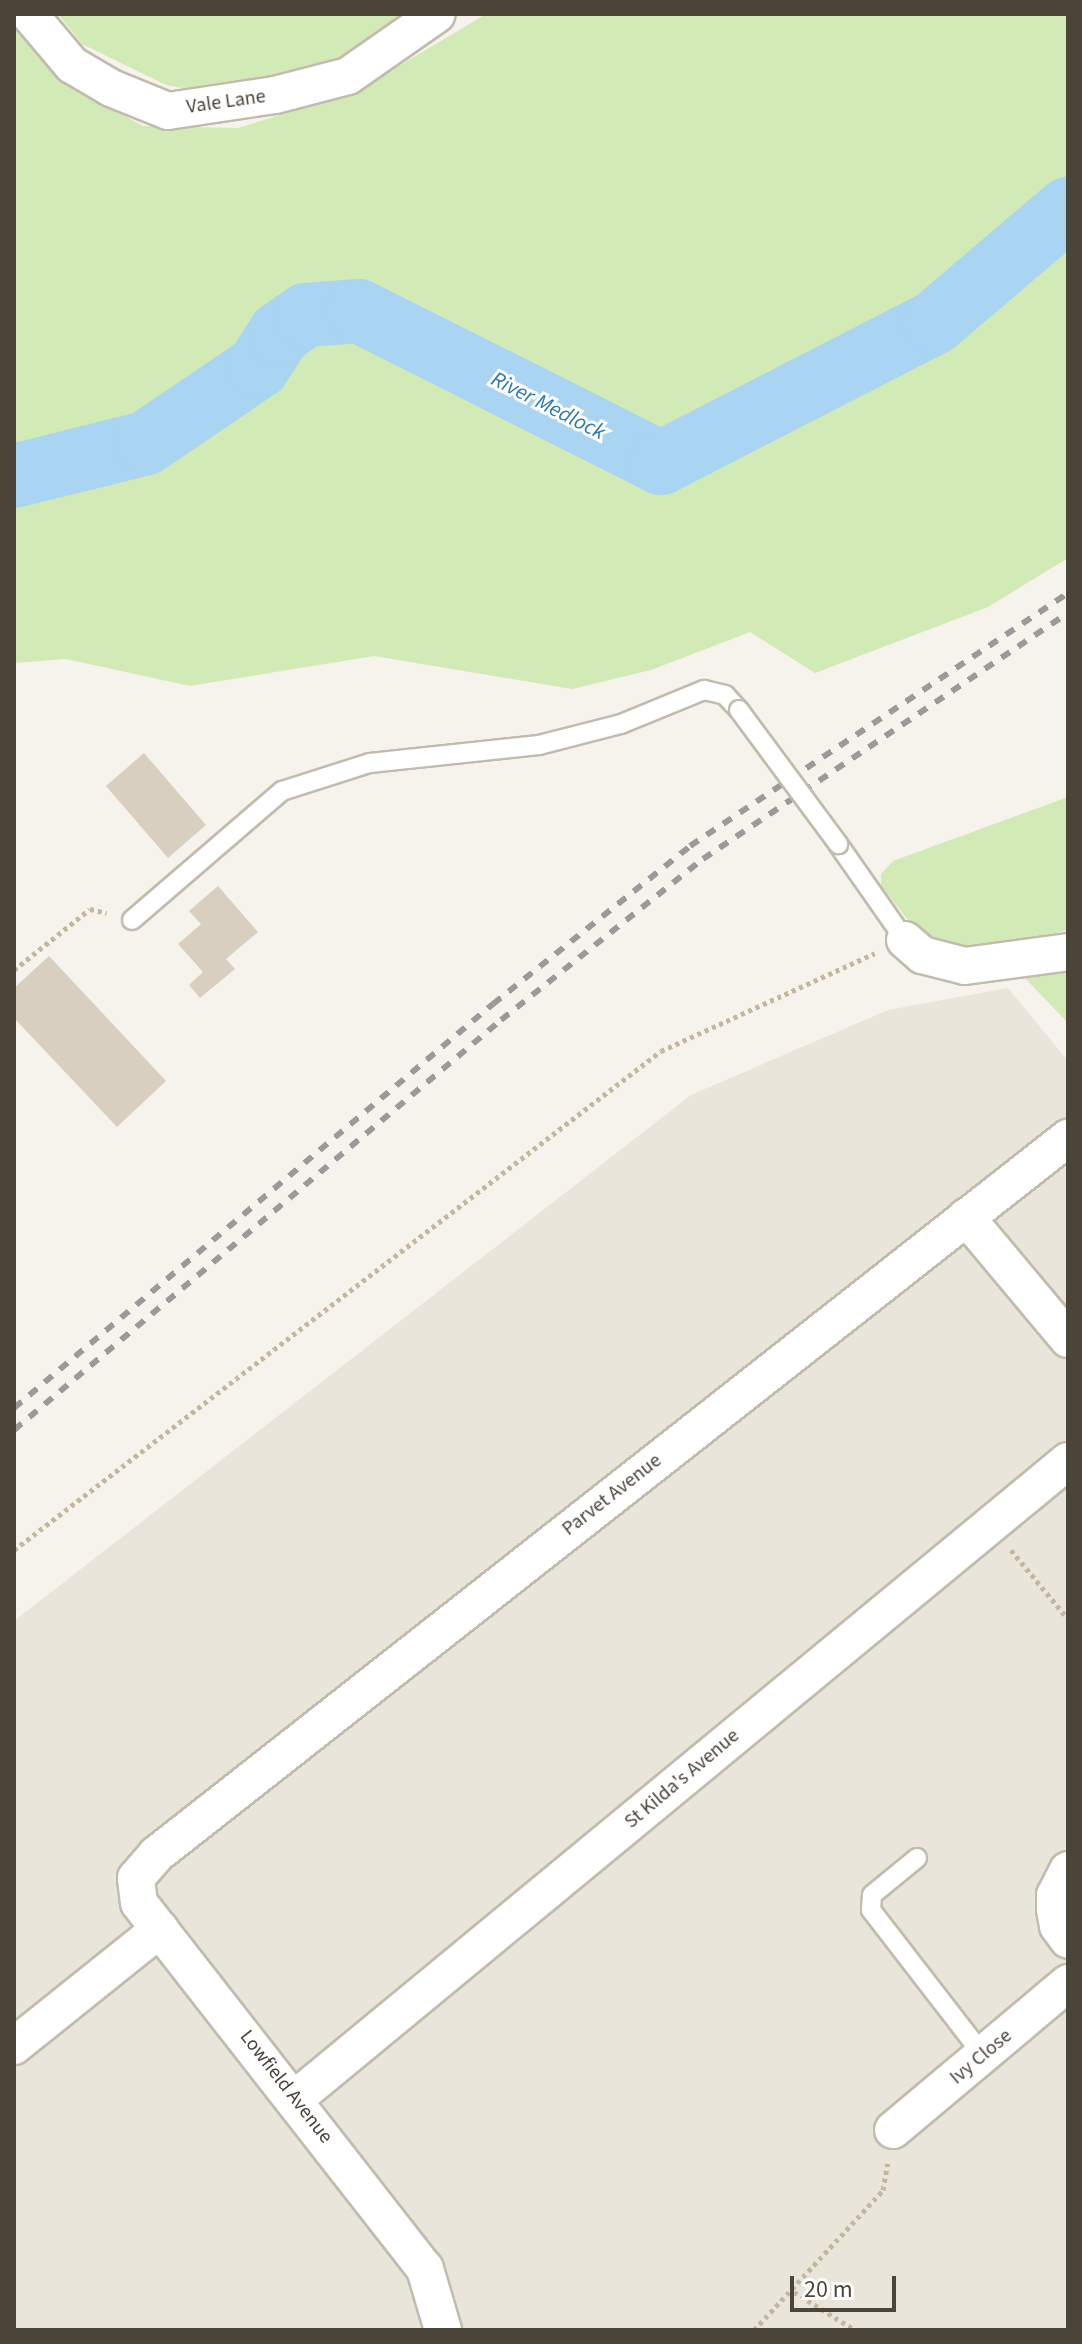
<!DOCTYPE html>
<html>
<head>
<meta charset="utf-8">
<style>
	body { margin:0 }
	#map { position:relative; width:1082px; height:2344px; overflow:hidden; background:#f6f3ec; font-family:"Source Sans 3",sans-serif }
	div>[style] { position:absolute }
	.residential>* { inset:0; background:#eae5da }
	.green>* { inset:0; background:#d2eab5 }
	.river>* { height:64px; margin:-32px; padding:0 32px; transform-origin:32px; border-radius:32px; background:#a9d4f2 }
	.building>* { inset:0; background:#d8cfc1 }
	.path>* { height:5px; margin-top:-2.5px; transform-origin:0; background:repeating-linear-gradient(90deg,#c4b79f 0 4px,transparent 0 8px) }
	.roads { filter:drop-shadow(2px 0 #c2bbae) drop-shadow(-2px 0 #c2bbae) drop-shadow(0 2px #c2bbae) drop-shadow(0 -2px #c2bbae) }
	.service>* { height:18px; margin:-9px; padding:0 9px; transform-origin:9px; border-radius:9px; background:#fff }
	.minor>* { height:36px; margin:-18px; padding:0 18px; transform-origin:18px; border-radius:18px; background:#fff }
	.rail>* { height:6px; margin-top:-3px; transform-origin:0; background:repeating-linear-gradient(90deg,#9a9a9a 0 10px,transparent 0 20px) }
	.bridges { filter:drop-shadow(2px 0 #c2bbae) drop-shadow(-2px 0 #c2bbae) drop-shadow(0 2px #c2bbae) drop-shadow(0 -2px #c2bbae) }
	.service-bridge>* { height:18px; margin:-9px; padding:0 9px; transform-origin:9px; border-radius:9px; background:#fff }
	span { translate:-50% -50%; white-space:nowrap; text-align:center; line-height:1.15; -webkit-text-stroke:6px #fff; paint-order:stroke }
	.street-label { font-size:20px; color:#4b4439 }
	.water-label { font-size:22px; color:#2e7ab2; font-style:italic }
	.frame { position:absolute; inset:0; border:16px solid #4b4439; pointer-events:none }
	.scale { position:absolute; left:790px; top:2276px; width:106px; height:36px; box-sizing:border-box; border:4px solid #4b4439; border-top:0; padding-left:10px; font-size:24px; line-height:28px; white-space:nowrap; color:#4b4439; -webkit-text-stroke:6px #fff; paint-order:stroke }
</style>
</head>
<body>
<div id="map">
	<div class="residential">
		<i style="clip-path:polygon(1008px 988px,1068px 1061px,1068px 2330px,14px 2330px,14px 1621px,691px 1095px,888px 1010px)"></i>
	</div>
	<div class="green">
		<i style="clip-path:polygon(58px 14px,421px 14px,377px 46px,299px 77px,198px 91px,166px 85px,82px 44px)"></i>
		<i style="clip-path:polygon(486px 14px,1068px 14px,1068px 558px,988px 607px,815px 673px,750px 632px,651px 670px,572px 689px,374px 656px,190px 686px,66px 659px,14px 663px,14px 20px,59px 79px,143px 126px,238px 128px,357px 91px)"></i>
		<i style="clip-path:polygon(1068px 797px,1068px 930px,972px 953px,935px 940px,911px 924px,881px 886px,881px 874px,893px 861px)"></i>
		<i style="clip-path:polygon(1068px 963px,1068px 1023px,1018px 971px)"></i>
	</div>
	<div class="river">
		<i style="left:14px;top:476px;width:136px;rotate:-14deg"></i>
		<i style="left:146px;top:443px;width:135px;rotate:-34.2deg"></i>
		<i style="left:258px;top:367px;width:40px;rotate:-57.1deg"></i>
		<i style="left:280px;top:333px;width:32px;rotate:-35deg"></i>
		<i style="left:306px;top:315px;width:53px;rotate:-4.3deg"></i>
		<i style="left:359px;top:311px;width:338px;rotate:26.7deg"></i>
		<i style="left:661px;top:463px;width:308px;rotate:-27.2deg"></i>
		<i style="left:935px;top:322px;width:175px;rotate:-40.4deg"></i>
	</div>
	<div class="building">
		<i style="clip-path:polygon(144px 753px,206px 825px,168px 858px,106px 786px)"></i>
		<i style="clip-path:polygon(218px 886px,258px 932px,226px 959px,235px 969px,200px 998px,189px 985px,203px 972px,178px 944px,201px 924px,189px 911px)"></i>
		<i style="clip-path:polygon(49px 956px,166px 1081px,117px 1127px,14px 1018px,14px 988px)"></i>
	</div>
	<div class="path">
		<i style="left:14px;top:970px;width:97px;rotate:-38.8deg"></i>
		<i style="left:90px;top:909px;width:17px;rotate:13deg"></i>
		<i style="left:14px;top:1550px;width:817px;rotate:-37.64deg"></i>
		<i style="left:661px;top:1051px;width:235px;rotate:-24.6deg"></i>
		<i style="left:1011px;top:1550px;width:89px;rotate:50.4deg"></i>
		<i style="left:794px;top:2292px;width:72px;rotate:31.9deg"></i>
		<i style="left:754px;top:2330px;width:190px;rotate:-47.3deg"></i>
		<i style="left:883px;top:2190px;width:27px;rotate:-80deg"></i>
	</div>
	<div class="roads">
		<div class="service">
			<i style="left:838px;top:844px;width:117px;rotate:55.1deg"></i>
			<i style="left:132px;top:920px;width:198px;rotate:-40.7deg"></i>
			<i style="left:282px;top:791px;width:92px;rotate:-17.7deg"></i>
			<i style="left:370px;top:763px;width:170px;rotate:-6.1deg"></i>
			<i style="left:539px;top:745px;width:85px;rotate:-14.4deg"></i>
			<i style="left:621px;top:724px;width:90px;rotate:-22.3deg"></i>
			<i style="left:704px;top:690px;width:22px;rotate:13deg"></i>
			<i style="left:725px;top:695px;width:21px;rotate:47deg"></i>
			<i style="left:917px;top:1858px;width:58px;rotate:140.6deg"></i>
			<i style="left:872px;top:1895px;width:15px;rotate:94deg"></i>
			<i style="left:871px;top:1910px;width:185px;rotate:52.3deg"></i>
		</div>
		<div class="minor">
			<i style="left:29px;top:14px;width:67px;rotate:49.9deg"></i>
			<i style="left:72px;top:65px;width:45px;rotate:30.5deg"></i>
			<i style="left:111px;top:88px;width:61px;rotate:22deg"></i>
			<i style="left:168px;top:111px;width:108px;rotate:-8.5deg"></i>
			<i style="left:275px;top:95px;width:75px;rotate:-14.6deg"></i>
			<i style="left:348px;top:76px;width:108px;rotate:-34.9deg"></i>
			<i style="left:905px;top:940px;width:23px;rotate:41deg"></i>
			<i style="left:922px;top:955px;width:44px;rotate:14.3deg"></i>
			<i style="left:965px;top:966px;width:104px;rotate:-7.7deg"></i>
			<i style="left:966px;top:1217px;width:159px;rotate:50.1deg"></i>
			<i style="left:1068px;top:1870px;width:28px;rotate:117deg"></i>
			<i style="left:1055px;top:1895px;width:14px;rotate:90deg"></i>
			<i style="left:1055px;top:1909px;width:17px;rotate:80deg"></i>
			<i style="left:1058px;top:1926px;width:17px;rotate:54deg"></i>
			<i style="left:14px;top:2046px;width:187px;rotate:-38.7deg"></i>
			<i style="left:296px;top:2098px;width:1001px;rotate:-39.53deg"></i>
			<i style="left:893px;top:2130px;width:229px;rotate:-40deg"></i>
			<i style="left:443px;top:2330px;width:64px;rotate:-106.4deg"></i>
			<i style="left:425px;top:2269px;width:464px;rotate:-128deg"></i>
			<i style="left:139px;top:1903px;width:25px;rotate:-97deg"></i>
			<i style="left:136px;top:1878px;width:32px;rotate:-49deg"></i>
			<i style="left:157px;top:1854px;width:1159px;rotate:-38.17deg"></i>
		</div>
	</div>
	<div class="rail">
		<i style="left:14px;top:1408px;width:627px;rotate:-40.15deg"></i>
		<i style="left:493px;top:1004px;width:253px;rotate:-38.7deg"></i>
		<i style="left:690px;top:846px;width:455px;rotate:-33.8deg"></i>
		<i style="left:14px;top:1430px;width:637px;rotate:-40.09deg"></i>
		<i style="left:501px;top:1020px;width:258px;rotate:-38.6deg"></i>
		<i style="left:703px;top:859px;width:440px;rotate:-34deg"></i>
	</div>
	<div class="bridges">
		<div class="service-bridge">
			<i style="left:739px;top:710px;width:167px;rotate:53.5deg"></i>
		</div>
	</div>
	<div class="street-label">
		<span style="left:226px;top:102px;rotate:-8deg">Vale Lane</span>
		<span style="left:612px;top:1495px;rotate:-38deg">Parvet Avenue</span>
		<span style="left:682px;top:1779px;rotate:-40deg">St Kilda's Avenue</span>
		<span style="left:981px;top:2057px;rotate:-40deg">Ivy Close</span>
		<span style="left:286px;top:2087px;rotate:52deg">Lowfield Avenue</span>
	</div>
	<div class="water-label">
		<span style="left:548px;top:406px;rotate:27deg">River Medlock</span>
	</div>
	<div class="frame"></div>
	<div class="scale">20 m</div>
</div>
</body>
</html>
